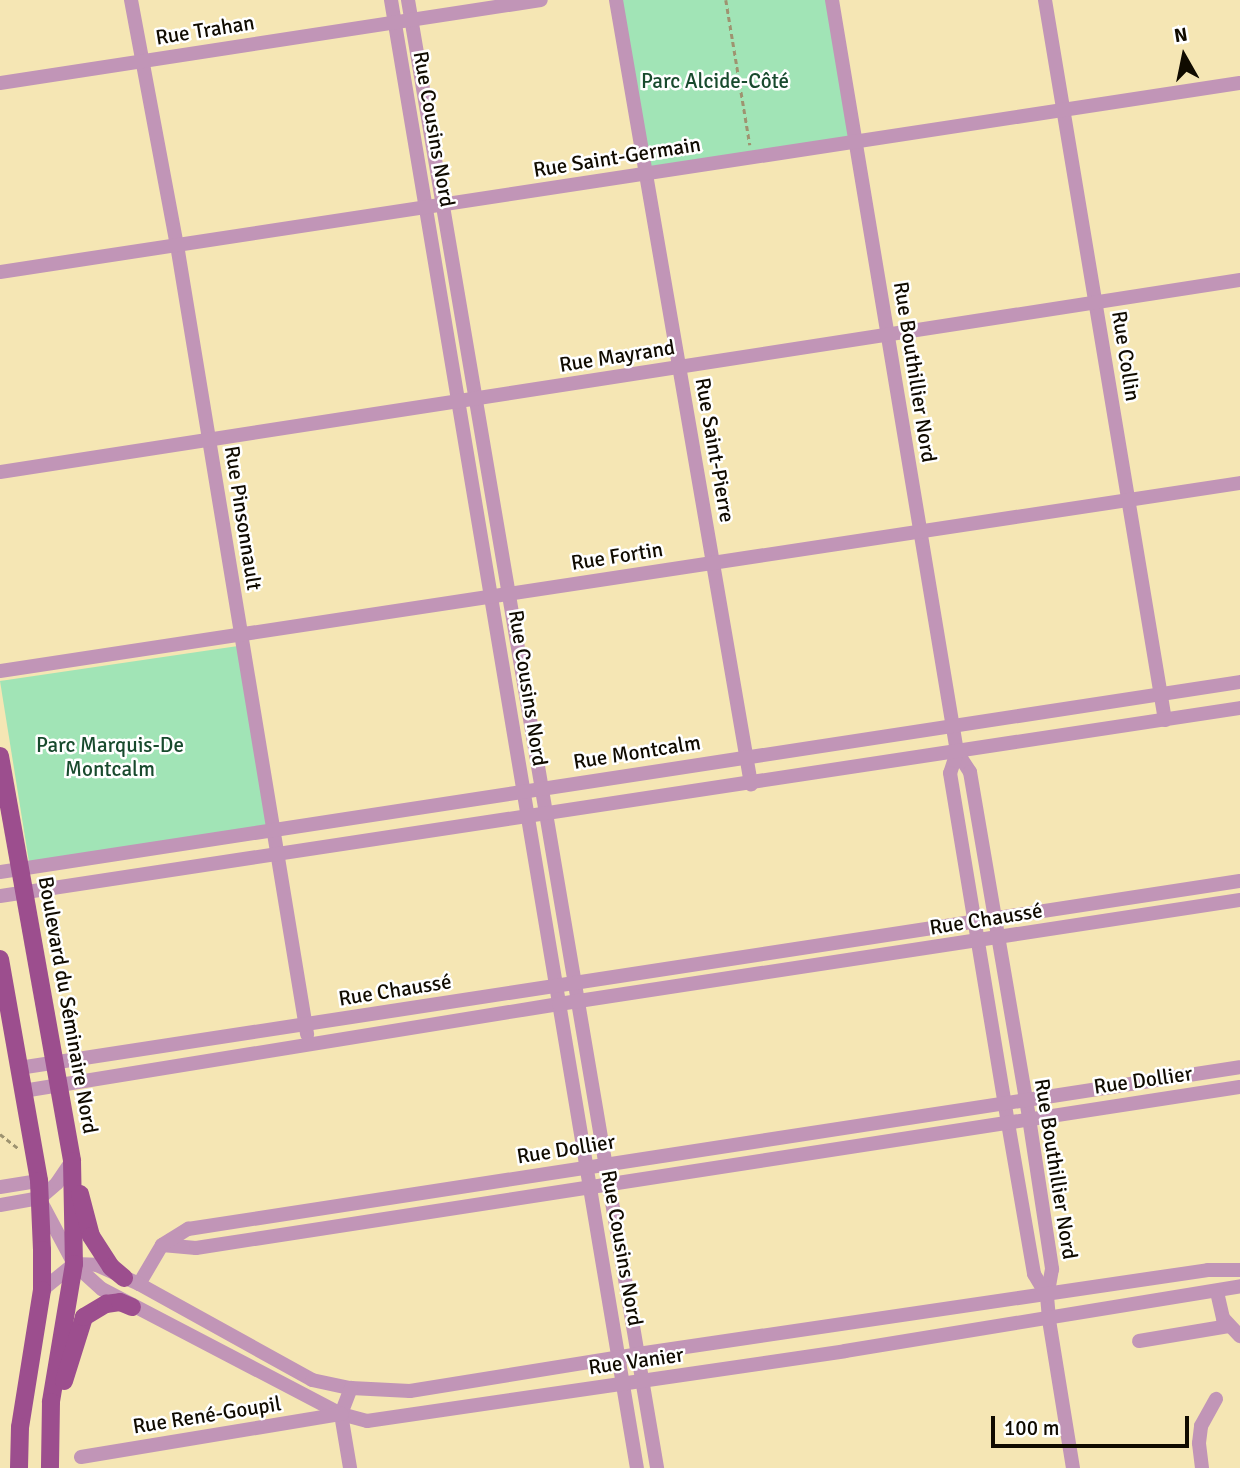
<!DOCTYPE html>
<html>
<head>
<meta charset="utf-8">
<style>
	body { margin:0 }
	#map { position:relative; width:1240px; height:1468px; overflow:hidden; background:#f5e6b4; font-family:Signika,sans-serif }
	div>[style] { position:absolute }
	.green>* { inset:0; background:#a1e4b6 }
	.path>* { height:2.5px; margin-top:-1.25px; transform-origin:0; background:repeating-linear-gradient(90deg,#9e9370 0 5px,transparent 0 8.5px) }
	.minor>* { height:14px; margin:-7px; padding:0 7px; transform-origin:7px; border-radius:7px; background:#c195b7 }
	.major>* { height:18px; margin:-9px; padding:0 9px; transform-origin:9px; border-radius:9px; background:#9c4e8e }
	span { translate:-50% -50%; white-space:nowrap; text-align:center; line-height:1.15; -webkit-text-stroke:5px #fff; paint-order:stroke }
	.street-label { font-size:21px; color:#100b00 }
	.park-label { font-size:21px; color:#184a2d }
	.north { position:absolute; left:1149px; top:21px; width:70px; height:70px; -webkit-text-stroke:5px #fff; paint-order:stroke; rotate:351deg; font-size:19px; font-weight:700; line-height:28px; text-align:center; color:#100b00 }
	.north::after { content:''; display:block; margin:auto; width:24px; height:32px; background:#100b00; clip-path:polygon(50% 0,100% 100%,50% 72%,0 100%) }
	.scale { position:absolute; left:991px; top:1416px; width:198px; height:32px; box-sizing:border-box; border:4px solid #100b00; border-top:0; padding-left:9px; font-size:21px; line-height:24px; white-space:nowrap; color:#100b00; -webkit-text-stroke:5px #fff; paint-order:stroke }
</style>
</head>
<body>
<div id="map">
	<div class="green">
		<i style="clip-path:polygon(616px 0,832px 0,856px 142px,646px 174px)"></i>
		<i style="clip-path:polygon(238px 646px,268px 825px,29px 862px,0 681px)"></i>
	</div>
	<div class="path">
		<i style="left:726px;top:0;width:147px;rotate:80.6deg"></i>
		<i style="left:0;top:1134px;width:23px;rotate:38deg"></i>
	</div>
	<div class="minor">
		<i style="left:131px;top:0;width:249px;rotate:79.4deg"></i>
		<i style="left:177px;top:245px;width:800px;rotate:80.64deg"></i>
		<i style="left:391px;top:0;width:1488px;rotate:80.49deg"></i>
		<i style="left:408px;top:0;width:1489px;rotate:80.37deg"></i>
		<i style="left:616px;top:0;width:796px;rotate:80.23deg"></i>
		<i style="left:832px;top:0;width:762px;rotate:80.56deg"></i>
		<i style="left:957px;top:752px;width:24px;rotate:57deg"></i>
		<i style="left:970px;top:772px;width:351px;rotate:80.3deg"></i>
		<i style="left:1029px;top:1118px;width:153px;rotate:81.3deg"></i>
		<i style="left:1052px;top:1269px;width:27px;rotate:100deg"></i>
		<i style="left:1047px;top:1296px;width:24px;rotate:85deg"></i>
		<i style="left:1049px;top:1320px;width:150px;rotate:80.8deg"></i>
		<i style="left:1045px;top:0;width:730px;rotate:80.54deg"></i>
		<i style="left:0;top:83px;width:547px;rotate:-8.72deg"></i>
		<i style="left:0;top:272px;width:1254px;rotate:-8.67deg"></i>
		<i style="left:0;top:472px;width:1255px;rotate:-8.8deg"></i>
		<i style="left:0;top:671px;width:1254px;rotate:-8.62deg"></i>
		<i style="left:957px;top:752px;width:22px;rotate:108deg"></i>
		<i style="left:950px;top:773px;width:355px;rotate:80.6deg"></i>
		<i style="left:1008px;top:1123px;width:153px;rotate:80.2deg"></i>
		<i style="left:1034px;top:1274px;width:26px;rotate:59deg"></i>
		<i style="left:0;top:872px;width:1254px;rotate:-8.71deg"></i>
		<i style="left:0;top:896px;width:1254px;rotate:-8.62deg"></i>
		<i style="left:19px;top:1068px;width:1235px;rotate:-8.71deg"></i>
		<i style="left:23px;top:1091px;width:543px;rotate:-9.22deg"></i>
		<i style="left:559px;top:1004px;width:689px;rotate:-8.68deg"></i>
		<i style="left:0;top:1187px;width:39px;rotate:-9deg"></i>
		<i style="left:40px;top:1200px;width:72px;rotate:62deg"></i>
		<i style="left:74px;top:1264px;width:38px;rotate:42deg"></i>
		<i style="left:102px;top:1289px;width:270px;rotate:27.6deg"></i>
		<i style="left:341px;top:1414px;width:27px;rotate:15deg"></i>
		<i style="left:367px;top:1421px;width:483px;rotate:-8.3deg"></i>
		<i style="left:845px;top:1351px;width:400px;rotate:-9.3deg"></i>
		<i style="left:0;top:1205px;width:41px;rotate:-9.9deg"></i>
		<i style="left:40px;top:1198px;width:23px;rotate:-41deg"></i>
		<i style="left:57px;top:1183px;width:27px;rotate:-56deg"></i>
		<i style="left:162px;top:1245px;width:34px;rotate:5deg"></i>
		<i style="left:196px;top:1248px;width:1056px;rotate:-8.77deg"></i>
		<i style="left:139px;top:1284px;width:45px;rotate:-59.5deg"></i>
		<i style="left:162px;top:1245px;width:31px;rotate:-32deg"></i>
		<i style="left:188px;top:1229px;width:1064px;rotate:-8.75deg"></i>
		<i style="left:42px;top:1290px;width:41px;rotate:-39.1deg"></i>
		<i style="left:74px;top:1264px;width:23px;rotate:2deg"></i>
		<i style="left:97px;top:1265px;width:46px;rotate:24.3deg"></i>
		<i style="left:139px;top:1284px;width:198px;rotate:29deg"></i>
		<i style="left:312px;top:1380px;width:40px;rotate:12deg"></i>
		<i style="left:351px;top:1388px;width:59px;rotate:2.9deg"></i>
		<i style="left:410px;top:1391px;width:231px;rotate:-9.2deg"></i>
		<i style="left:638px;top:1354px;width:576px;rotate:-8.38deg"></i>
		<i style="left:1208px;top:1270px;width:32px"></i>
		<i style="left:1217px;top:1292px;width:27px;rotate:77deg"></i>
		<i style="left:1223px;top:1318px;width:25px;rotate:47deg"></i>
		<i style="left:1139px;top:1341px;width:91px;rotate:-9.5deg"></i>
		<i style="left:341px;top:1414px;width:55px;rotate:80.5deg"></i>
		<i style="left:341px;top:1414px;width:28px;rotate:-69deg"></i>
		<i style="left:81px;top:1457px;width:264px;rotate:-9.4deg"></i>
		<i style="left:1202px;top:1468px;width:25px;rotate:-97deg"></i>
		<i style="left:1199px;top:1443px;width:17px;rotate:-83deg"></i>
		<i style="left:1201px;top:1426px;width:31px;rotate:-61deg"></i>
	</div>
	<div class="major">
		<i style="left:0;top:756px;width:411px;rotate:79.9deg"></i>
		<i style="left:72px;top:1161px;width:103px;rotate:88.9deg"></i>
		<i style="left:74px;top:1264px;width:140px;rotate:99.5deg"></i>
		<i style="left:51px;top:1402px;width:66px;rotate:90.9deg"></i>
		<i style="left:0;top:959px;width:225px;rotate:80deg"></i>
		<i style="left:39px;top:1181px;width:69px;rotate:87.5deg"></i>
		<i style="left:42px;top:1250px;width:40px;rotate:90deg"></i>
		<i style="left:42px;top:1290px;width:139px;rotate:99.1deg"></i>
		<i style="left:20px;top:1427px;width:41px;rotate:91.4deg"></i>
		<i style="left:80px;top:1194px;width:43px;rotate:75.3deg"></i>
		<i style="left:91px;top:1236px;width:37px;rotate:57deg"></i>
		<i style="left:111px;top:1267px;width:17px;rotate:40deg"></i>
		<i style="left:64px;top:1381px;width:67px;rotate:-72.6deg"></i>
		<i style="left:84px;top:1317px;width:26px;rotate:-31deg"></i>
		<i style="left:106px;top:1304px;width:14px;rotate:-8deg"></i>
		<i style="left:120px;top:1302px;width:13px;rotate:23deg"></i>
	</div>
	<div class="street-label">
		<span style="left:205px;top:30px;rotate:-9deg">Rue Trahan</span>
		<span style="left:434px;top:129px;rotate:80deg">Rue Cousins Nord</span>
		<span style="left:617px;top:157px;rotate:-9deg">Rue Saint-Germain</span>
		<span style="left:617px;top:356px;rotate:-9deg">Rue Mayrand</span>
		<span style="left:1126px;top:356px;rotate:81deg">Rue Collin</span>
		<span style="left:915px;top:372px;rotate:81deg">Rue Bouthillier Nord</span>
		<span style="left:715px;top:450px;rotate:80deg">Rue Saint-Pierre</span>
		<span style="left:243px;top:518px;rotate:81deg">Rue Pinsonnault</span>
		<span style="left:617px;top:556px;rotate:-9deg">Rue Fortin</span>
		<span style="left:528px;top:688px;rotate:81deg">Rue Cousins Nord</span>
		<span style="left:637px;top:752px;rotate:-9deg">Rue Montcalm</span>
		<span style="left:986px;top:919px;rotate:-9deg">Rue Chaussé</span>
		<span style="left:395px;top:990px;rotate:-9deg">Rue Chaussé</span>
		<span style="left:68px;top:1005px;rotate:80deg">Boulevard du Séminaire Nord</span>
		<span style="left:1143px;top:1080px;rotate:-8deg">Rue Dollier</span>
		<span style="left:566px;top:1149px;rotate:-9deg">Rue Dollier</span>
		<span style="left:1056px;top:1169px;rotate:81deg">Rue Bouthillier Nord</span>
		<span style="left:622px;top:1248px;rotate:80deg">Rue Cousins Nord</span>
		<span style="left:636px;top:1361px;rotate:-8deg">Rue Vanier</span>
		<span style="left:207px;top:1415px;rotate:-9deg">Rue René-Goupil</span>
	</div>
	<div class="park-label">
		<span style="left:715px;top:81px">Parc Alcide-Côté</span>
		<span style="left:110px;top:757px">Parc Marquis-De<br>Montcalm</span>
	</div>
	<div class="north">N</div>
	<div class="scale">100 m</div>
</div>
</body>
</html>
